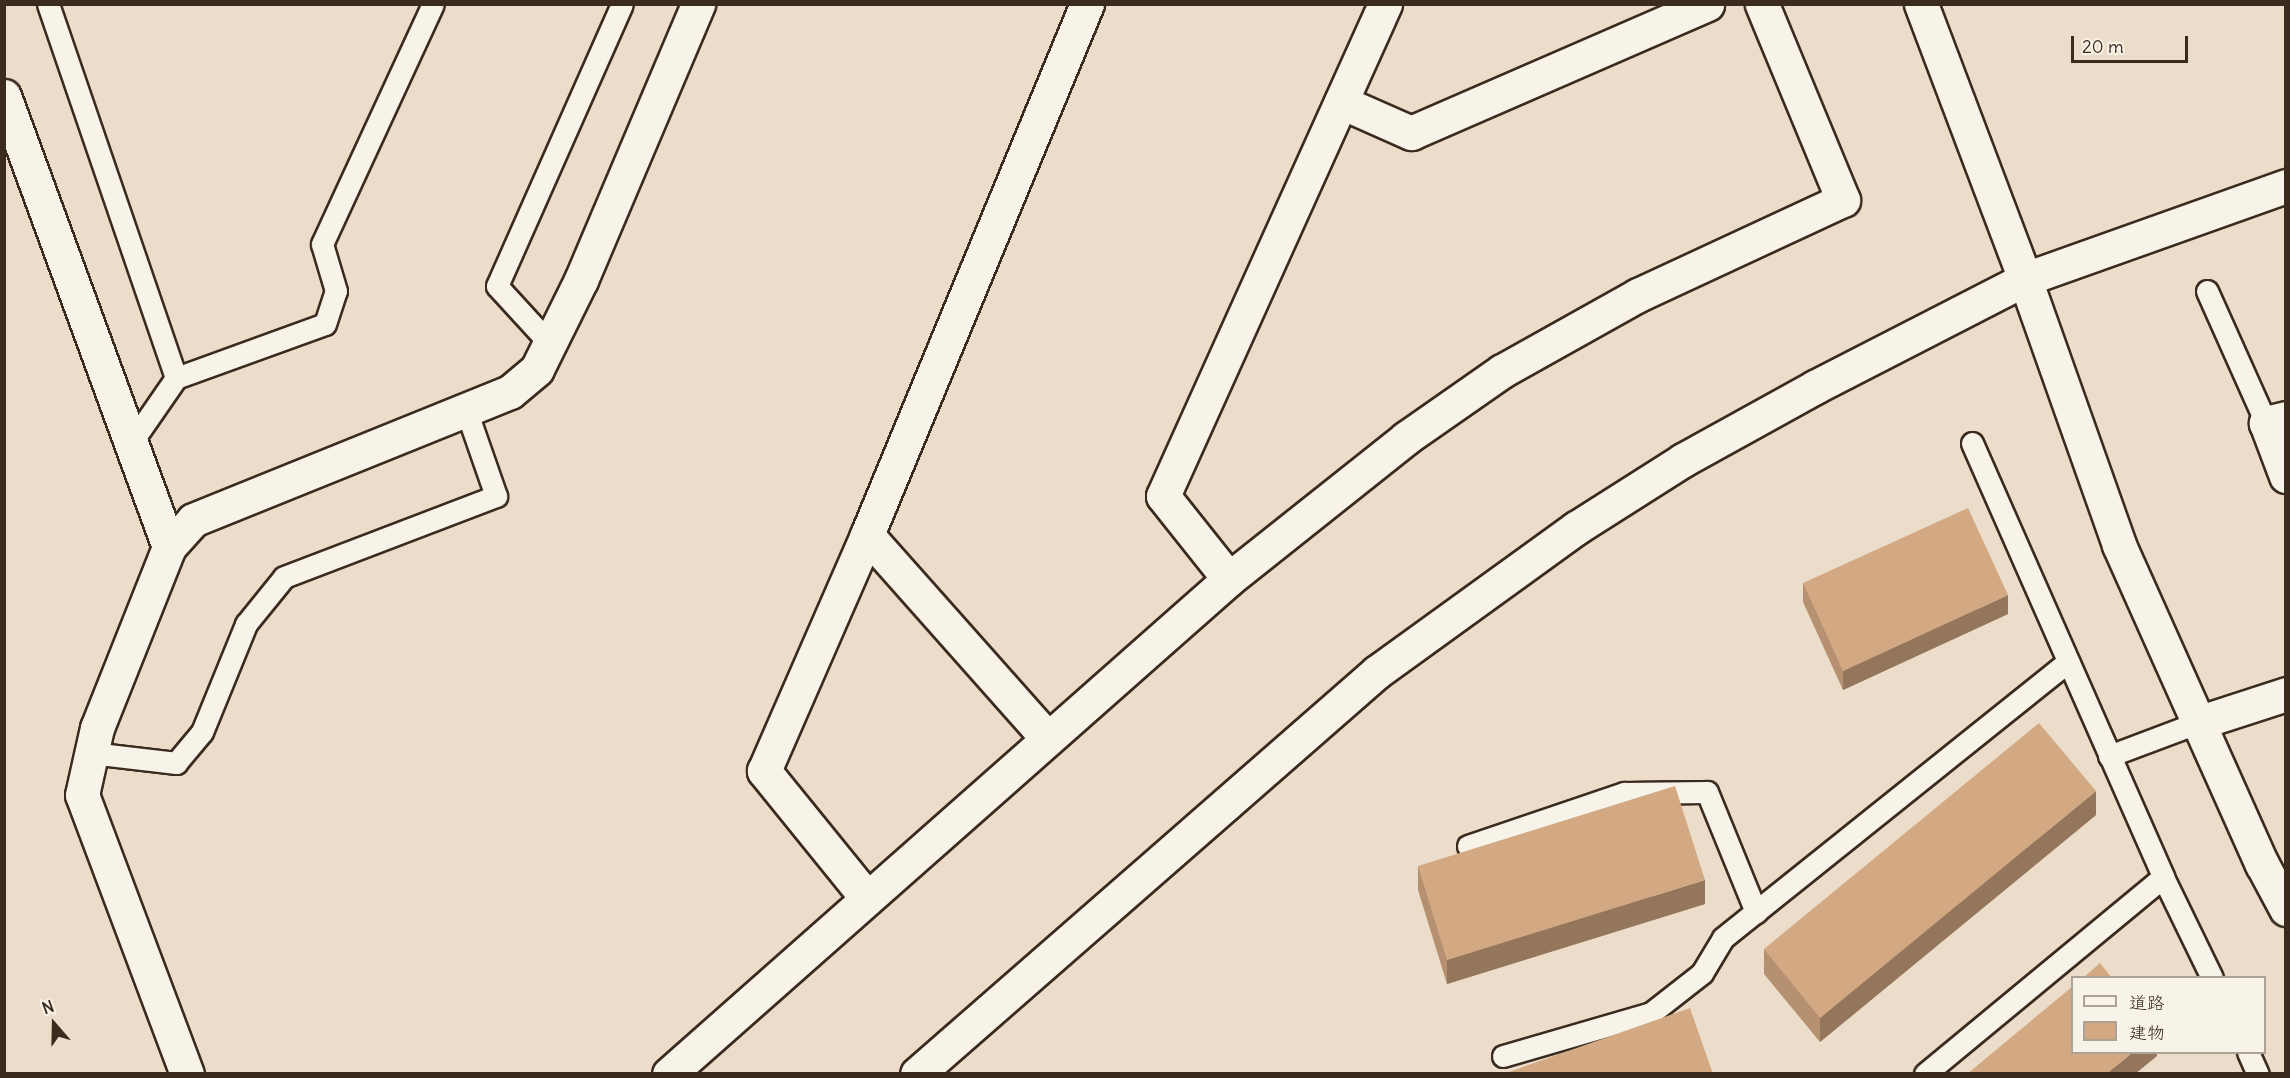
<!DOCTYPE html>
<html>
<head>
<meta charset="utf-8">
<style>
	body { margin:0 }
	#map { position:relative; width:2290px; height:1078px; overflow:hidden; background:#ecddca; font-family:Delius,"Klee One",sans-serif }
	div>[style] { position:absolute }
	.roads { filter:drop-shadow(2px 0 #3b2a1e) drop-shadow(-2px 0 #3b2a1e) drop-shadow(0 2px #3b2a1e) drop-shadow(0 -2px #3b2a1e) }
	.service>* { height:21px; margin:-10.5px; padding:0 10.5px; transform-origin:10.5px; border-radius:10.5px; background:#f7f3e8 }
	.minor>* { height:33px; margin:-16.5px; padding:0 16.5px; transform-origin:16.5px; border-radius:16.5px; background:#f7f3e8 }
	.tertiary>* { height:33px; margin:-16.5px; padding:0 16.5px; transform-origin:16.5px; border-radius:16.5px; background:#f7f3e8 }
	.wall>* { inset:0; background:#b59171 }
	.shaded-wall>* { inset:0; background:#93765c }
	.building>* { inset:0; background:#d2a983 }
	span { translate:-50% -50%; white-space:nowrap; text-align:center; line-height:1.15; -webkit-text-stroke:6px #f7f3e8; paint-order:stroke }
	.frame { position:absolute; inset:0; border:6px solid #3b2a1e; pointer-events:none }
	.legend { position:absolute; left:2071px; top:976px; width:195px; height:78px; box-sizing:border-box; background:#f7f3e8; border:2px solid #aca397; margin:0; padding:8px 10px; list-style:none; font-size:18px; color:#3b2a1e }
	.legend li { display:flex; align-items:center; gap:12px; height:30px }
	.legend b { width:30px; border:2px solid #aca397 }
	.north { position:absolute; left:24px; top:994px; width:60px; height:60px; -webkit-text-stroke:4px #f7f3e8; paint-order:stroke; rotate:340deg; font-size:16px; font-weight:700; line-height:24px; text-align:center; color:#3b2a1e }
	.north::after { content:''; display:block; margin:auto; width:21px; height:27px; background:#3b2a1e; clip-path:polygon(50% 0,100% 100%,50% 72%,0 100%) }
	.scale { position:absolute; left:2071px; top:36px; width:117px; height:27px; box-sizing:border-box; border:3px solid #3b2a1e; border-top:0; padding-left:8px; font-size:18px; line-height:21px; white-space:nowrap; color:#3b2a1e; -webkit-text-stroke:4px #f7f3e8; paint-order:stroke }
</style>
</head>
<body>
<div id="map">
	<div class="roads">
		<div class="service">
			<i style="left:48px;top:4px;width:395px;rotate:71.1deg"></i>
			<i style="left:2207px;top:291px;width:145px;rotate:65.9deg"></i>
			<i style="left:551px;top:345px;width:80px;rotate:-132.5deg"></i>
			<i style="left:497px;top:286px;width:308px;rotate:-66.1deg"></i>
			<i style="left:131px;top:443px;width:79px;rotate:-55.3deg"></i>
			<i style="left:176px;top:378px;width:158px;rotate:-19.9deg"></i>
			<i style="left:325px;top:324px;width:35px;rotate:-72deg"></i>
			<i style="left:336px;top:291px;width:49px;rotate:-106.6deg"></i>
			<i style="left:322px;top:244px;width:264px;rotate:-65.2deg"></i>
			<i style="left:1972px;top:443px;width:474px;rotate:66.2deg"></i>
			<i style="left:2163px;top:877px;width:112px;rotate:64.1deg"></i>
			<i style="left:91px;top:753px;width:86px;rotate:6.7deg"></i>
			<i style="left:176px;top:763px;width:40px;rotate:-50deg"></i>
			<i style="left:202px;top:732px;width:117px;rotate:-67.8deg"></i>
			<i style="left:246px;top:624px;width:60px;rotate:-51deg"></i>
			<i style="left:284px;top:577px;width:227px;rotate:-20.9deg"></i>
			<i style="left:496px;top:496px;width:91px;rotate:-109.2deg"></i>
			<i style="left:2109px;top:756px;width:94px;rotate:-20.6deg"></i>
			<i style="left:1468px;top:846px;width:165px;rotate:-18.8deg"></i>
			<i style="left:1624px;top:793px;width:83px;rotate:-0.7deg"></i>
			<i style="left:1707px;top:792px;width:130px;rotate:67.8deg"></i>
			<i style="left:2248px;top:1052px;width:24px;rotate:66deg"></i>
			<i style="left:1503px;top:1056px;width:154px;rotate:-16.2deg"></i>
			<i style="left:1651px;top:1013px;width:65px;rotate:-38.1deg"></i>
			<i style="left:1702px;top:973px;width:41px;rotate:-59deg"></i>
			<i style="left:1723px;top:938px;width:442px;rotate:-38.7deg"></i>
			<i style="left:1925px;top:1074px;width:309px;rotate:-39.6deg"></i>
		</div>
		<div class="minor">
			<i style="left:4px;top:96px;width:480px;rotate:69.9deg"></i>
			<i style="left:1341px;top:102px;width:77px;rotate:23.9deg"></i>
			<i style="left:1411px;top:133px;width:323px;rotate:-23.5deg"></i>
			<i style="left:2286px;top:418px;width:21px;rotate:166deg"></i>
			<i style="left:2266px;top:423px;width:57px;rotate:69.3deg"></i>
			<i style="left:867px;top:535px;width:271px;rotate:48.4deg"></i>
			<i style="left:1229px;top:579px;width:106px;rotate:-128.5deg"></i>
			<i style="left:1163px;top:496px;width:540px;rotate:-65.71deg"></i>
			<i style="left:2197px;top:723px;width:94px;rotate:-18deg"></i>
			<i style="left:867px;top:898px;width:164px;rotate:-129deg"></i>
			<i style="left:764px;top:771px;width:257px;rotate:-66.4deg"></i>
			<i style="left:867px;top:535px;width:575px;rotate:-67.5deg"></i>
			<i style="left:187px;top:1074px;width:298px;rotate:-110.6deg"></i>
			<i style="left:82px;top:795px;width:69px;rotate:-77.4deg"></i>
			<i style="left:97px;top:728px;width:195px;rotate:-68.3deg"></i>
			<i style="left:169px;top:547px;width:36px;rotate:-48deg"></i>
			<i style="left:193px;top:520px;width:342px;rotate:-22deg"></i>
			<i style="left:510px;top:392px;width:35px;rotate:-40deg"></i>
			<i style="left:537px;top:369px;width:99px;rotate:-63.7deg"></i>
			<i style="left:581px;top:280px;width:300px;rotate:-67deg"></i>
			<i style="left:669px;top:1074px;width:747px;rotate:-41.47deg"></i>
			<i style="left:1229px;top:579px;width:226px;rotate:-38.5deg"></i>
			<i style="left:1406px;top:438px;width:117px;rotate:-34.9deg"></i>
			<i style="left:1502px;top:371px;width:156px;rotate:-29.2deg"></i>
			<i style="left:1638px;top:295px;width:226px;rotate:-24.9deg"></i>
			<i style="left:1843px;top:200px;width:212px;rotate:-112.5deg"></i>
		</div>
		<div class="tertiary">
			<i style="left:1921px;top:4px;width:294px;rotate:69.3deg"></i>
			<i style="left:2025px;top:279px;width:282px;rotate:70.5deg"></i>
			<i style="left:2119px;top:545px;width:350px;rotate:65.9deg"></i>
			<i style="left:2262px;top:864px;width:51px;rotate:61.9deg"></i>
			<i style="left:917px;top:1074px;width:611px;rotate:-41.15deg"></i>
			<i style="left:1377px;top:672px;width:246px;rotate:-35.9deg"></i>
			<i style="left:1576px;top:528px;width:127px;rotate:-32.4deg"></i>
			<i style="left:1683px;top:460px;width:151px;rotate:-28.9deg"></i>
			<i style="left:1815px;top:387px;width:236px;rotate:-27.2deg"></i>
			<i style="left:2025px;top:279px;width:277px;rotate:-19.6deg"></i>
		</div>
	</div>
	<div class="wall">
		<i style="clip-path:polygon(1803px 583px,2008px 614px,1843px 690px,1803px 602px)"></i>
		<i style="clip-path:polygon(2096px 815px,1820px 1042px,1764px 974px,1764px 949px)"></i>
		<i style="clip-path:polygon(1418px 866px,1705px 904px,1447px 984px,1418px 890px)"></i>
	</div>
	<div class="shaded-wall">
		<i style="clip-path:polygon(2008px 595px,2008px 614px,1843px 690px,1843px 671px)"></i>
		<i style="clip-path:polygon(2096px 791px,2096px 815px,1820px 1042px,1820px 1018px)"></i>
		<i style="clip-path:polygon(1705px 880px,1705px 904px,1447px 984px,1447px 960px)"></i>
		<i style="clip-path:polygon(2132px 1053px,2157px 1053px,2157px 1056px,2135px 1074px,2106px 1074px)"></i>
	</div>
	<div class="building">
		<i style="clip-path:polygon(1968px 508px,2008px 595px,1843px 671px,1803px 583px)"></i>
		<i style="clip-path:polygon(2039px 723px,2096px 791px,1820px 1018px,1764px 949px)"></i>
		<i style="clip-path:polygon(1675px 786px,1705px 880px,1447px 960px,1418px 866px)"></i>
		<i style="clip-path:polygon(2100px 963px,2112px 978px,2083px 978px)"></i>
		<i style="clip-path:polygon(2073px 986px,2073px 1053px,2132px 1053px,2106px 1074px,1967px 1074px)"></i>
		<i style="clip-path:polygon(1690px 1008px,1713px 1074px,1503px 1074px)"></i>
	</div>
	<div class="frame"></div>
	<ul class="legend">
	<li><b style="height:8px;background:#f7f3e8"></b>道路</li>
	<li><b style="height:16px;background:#d2a983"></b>建物</li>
	</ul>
	<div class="north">N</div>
	<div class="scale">20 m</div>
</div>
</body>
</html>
